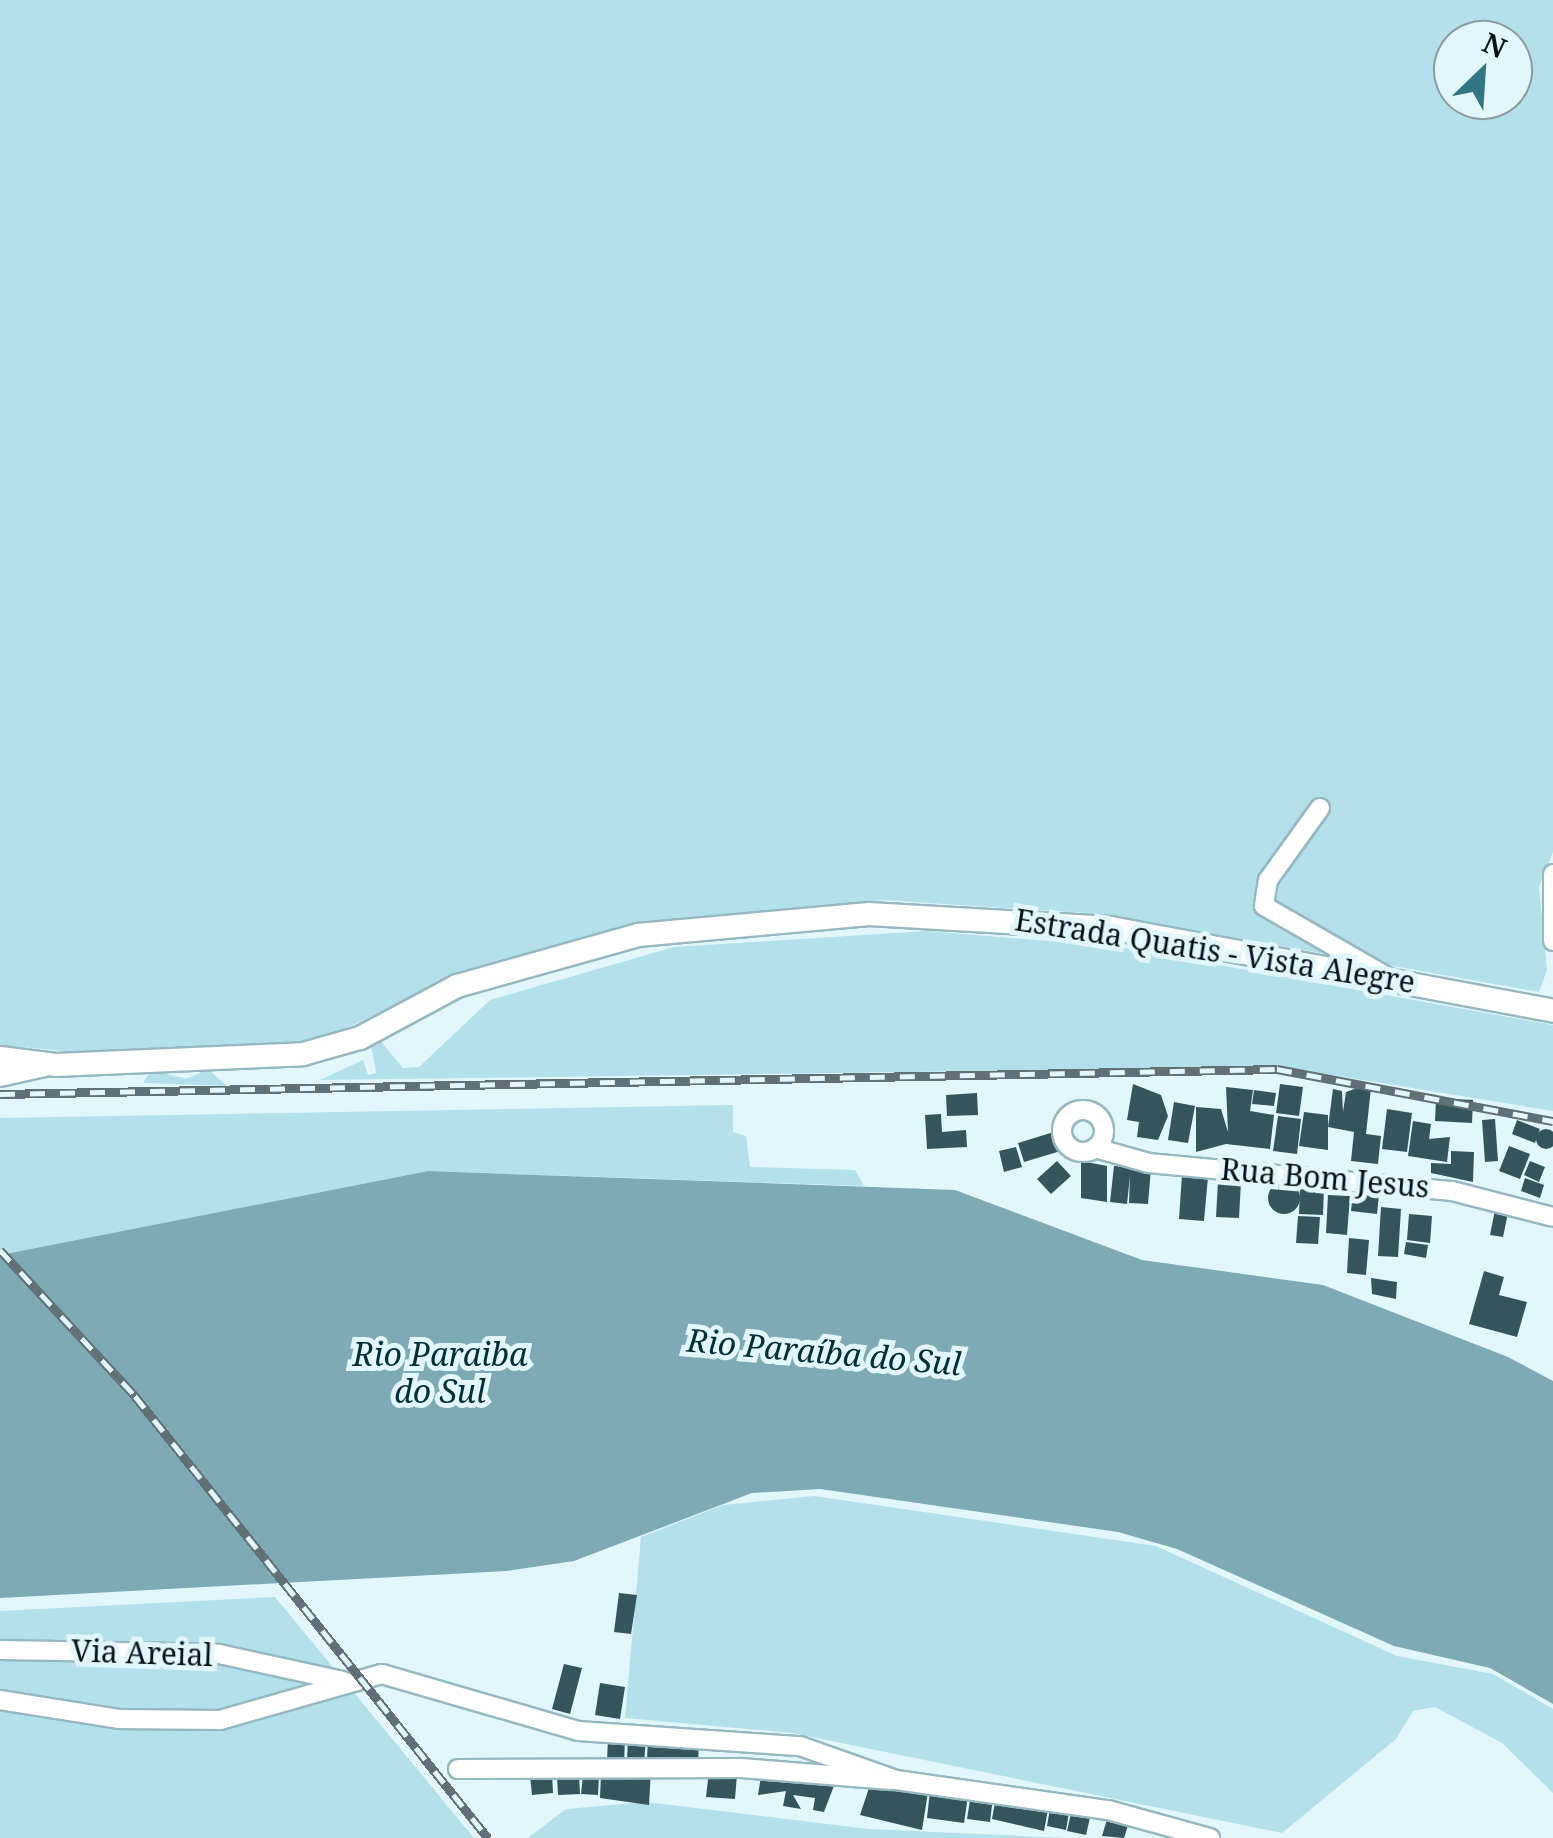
<!DOCTYPE html>
<html>
<head>
<meta charset="utf-8">
<style>
	body { margin:0 }
	#map { position:relative; width:1553px; height:1838px; overflow:hidden; background:#e1f7fc; font-family:"Noto Serif",serif }
	div>[style] { position:absolute }
	.green>* { inset:0; background:#b4e0eb }
	.water>* { inset:0; background:#7eaab6 }
	.building>* { inset:0; background:#35555c }
	.round { border-radius:50% }
	.roads { filter:drop-shadow(2px 0 #96b8c1) drop-shadow(-2px 0 #96b8c1) drop-shadow(0 2px #96b8c1) drop-shadow(0 -2px #96b8c1) }
	.minor>* { height:18px; margin:-9px; padding:0 9px; transform-origin:9px; border-radius:9px; background:#fff }
	.minor>.ring { margin:-9px; padding:0; box-sizing:content-box; background:none; border:18px solid #fff; border-radius:50% }
	.tertiary>* { height:22px; margin:-11px; padding:0 11px; transform-origin:11px; border-radius:11px; background:#fff }
	.rail>* { height:9px; margin-top:-4.5px; transform-origin:0; background:repeating-linear-gradient(90deg,#e1f7fc 0 15px,#607074 0 30px); box-sizing:border-box; border-block:2px solid #607074 }
	span { translate:-50% -50%; white-space:nowrap; text-align:center; line-height:1.15; -webkit-text-stroke:10px #e1f7fc; paint-order:stroke }
	.street-label { font-size:30px; color:#071317 }
	.water-label { font-size:32px; color:#022f38; font-style:italic }
	.north { position:absolute; left:1433px; top:20px; width:100px; height:100px; box-sizing:border-box; background:#e1f7fc; border:2px solid #8a9ca0; border-radius:50%; rotate:25deg; font-size:28px; font-weight:700; line-height:40px; text-align:center; color:#071317 }
	.north::after { content:''; display:block; margin:auto; width:35px; height:45px; background:#327685; clip-path:polygon(50% 0,100% 100%,50% 72%,0 100%) }
</style>
</head>
<body>
<div id="map">
	<div class="green">
		<i style="clip-path:polygon(evenodd,0 0,1553px 0,1553px 852px,1539px 887px,1547px 970px,1539px 992px,1101px 914px,881px 900px,636px 925px,461px 973px,318px 1042px,84px 1053px,0 1045px,0 0,1453px 40px,1513px 40px,1513px 100px,1453px 100px,1453px 40px)"></i>
		<i style="clip-path:polygon(926px 931px,1113px 946px,1553px 1025px,1553px 1111px,1283px 1067px,320px 1080px,363px 1060px,368px 1075px,376px 1073px,371px 1044px,379px 1039px,403px 1068px,419px 1067px,490px 1000px,674px 947px)"></i>
		<i style="clip-path:polygon(208px 1069px,227px 1086px,143px 1083px,151px 1070px,186px 1079px)"></i>
		<i style="clip-path:polygon(733px 1105px,733px 1132px,746px 1136px,750px 1167px,855px 1170px,864px 1186px,428px 1171px,0 1255px,0 1118px)"></i>
		<i style="clip-path:polygon(814px 1496px,1156px 1546px,1397px 1656px,1493px 1674px,1553px 1709px,1553px 1793px,1502px 1743px,1435px 1707px,1413px 1711px,1396px 1739px,1282px 1833px,792px 1733px,625px 1718px,641px 1537px,723px 1505px)"></i>
		<i style="clip-path:polygon(275px 1597px,474px 1838px,0 1838px,0 1611px)"></i>
		<i style="clip-path:polygon(646px 1802px,868px 1829px,1066px 1838px,528px 1838px,566px 1809px)"></i>
	</div>
	<div class="water">
		<i style="clip-path:polygon(428px 1171px,955px 1190px,1142px 1260px,1323px 1285px,1508px 1357px,1553px 1381px,1553px 1704px,1490px 1668px,1394px 1646px,1177px 1549px,1118px 1532px,820px 1489px,752px 1493px,574px 1561px,507px 1571px,0 1598px,0 1255px)"></i>
	</div>
	<div class="building">
		<i style="clip-path:polygon(1133px 1084px,1161px 1095px,1168px 1116px,1158px 1140px,1137px 1137px,1139px 1122px,1127px 1120px)"></i>
		<i style="clip-path:polygon(1280px 1084px,1303px 1087px,1299px 1116px,1276px 1113px)"></i>
		<i style="clip-path:polygon(1226px 1087px,1253px 1090px,1250px 1111px,1274px 1115px,1270px 1149px,1226px 1144px,1196px 1152px,1196px 1107px,1221px 1109px,1228px 1132px)"></i>
		<i style="clip-path:polygon(1360px 1087px,1371px 1088px,1366px 1134px,1381px 1136px,1378px 1164px,1351px 1161px,1354px 1132px,1328px 1127px,1333px 1089px,1342px 1091px,1343px 1112px,1346px 1092px)"></i>
		<i style="clip-path:polygon(1254px 1090px,1276px 1093px,1274px 1106px,1252px 1104px)"></i>
		<i style="clip-path:polygon(977px 1093px,978px 1115px,947px 1116px,946px 1095px)"></i>
		<i style="clip-path:polygon(1436px 1098px,1473px 1100px,1472px 1123px,1435px 1121px)"></i>
		<i style="clip-path:polygon(1174px 1102px,1195px 1106px,1188px 1143px,1168px 1140px)"></i>
		<i style="clip-path:polygon(1387px 1109px,1412px 1113px,1407px 1152px,1382px 1149px)"></i>
		<i style="clip-path:polygon(1304px 1112px,1328px 1115px,1328px 1150px,1299px 1146px)"></i>
		<i style="clip-path:polygon(941px 1114px,942px 1132px,966px 1130px,967px 1147px,927px 1149px,925px 1115px)"></i>
		<i style="clip-path:polygon(1278px 1116px,1301px 1119px,1297px 1154px,1273px 1151px)"></i>
		<i style="clip-path:polygon(1495px 1119px,1498px 1161px,1485px 1162px,1482px 1120px)"></i>
		<i style="clip-path:polygon(1517px 1120px,1540px 1129px,1535px 1143px,1512px 1134px)"></i>
		<i style="clip-path:polygon(1413px 1121px,1431px 1124px,1429px 1139px,1450px 1137px,1447px 1162px,1408px 1156px)"></i>
		<i class="round" style="left:1536px;top:1129px;width:20px;height:20px"></i>
		<i style="clip-path:polygon(1057px 1131px,1064px 1150px,1024px 1162px,1018px 1143px)"></i>
		<i style="clip-path:polygon(1509px 1146px,1530px 1154px,1520px 1179px,1499px 1171px)"></i>
		<i style="clip-path:polygon(1016px 1147px,1022px 1167px,1004px 1172px,999px 1151px)"></i>
		<i style="clip-path:polygon(1451px 1151px,1474px 1152px,1473px 1182px,1431px 1173px,1431px 1163px,1451px 1164px)"></i>
		<i style="clip-path:polygon(1057px 1161px,1071px 1176px,1051px 1194px,1037px 1179px)"></i>
		<i style="clip-path:polygon(1081px 1161px,1107px 1166px,1107px 1202px,1081px 1198px)"></i>
		<i style="clip-path:polygon(1530px 1161px,1545px 1167px,1539px 1182px,1524px 1175px)"></i>
		<i style="clip-path:polygon(1114px 1166px,1151px 1169px,1148px 1204px,1129px 1203px,1130px 1176px,1127px 1204px,1110px 1202px)"></i>
		<i style="clip-path:polygon(1182px 1175px,1208px 1177px,1204px 1221px,1179px 1219px)"></i>
		<i style="clip-path:polygon(1525px 1178px,1544px 1185px,1540px 1198px,1521px 1191px)"></i>
		<i style="clip-path:polygon(1218px 1181px,1241px 1182px,1239px 1218px,1216px 1217px)"></i>
		<i class="round" style="left:1268px;top:1182px;width:32px;height:32px"></i>
		<i style="clip-path:polygon(1300px 1186px,1324px 1187px,1323px 1215px,1299px 1214px)"></i>
		<i style="clip-path:polygon(1353px 1191px,1379px 1194px,1377px 1214px,1351px 1211px)"></i>
		<i style="clip-path:polygon(1328px 1195px,1350px 1196px,1347px 1235px,1326px 1233px)"></i>
		<i style="clip-path:polygon(1381px 1207px,1401px 1209px,1398px 1257px,1378px 1256px)"></i>
		<i style="clip-path:polygon(1495px 1210px,1508px 1213px,1503px 1237px,1490px 1235px)"></i>
		<i style="clip-path:polygon(1409px 1214px,1432px 1216px,1430px 1243px,1407px 1240px)"></i>
		<i style="clip-path:polygon(1298px 1216px,1320px 1217px,1318px 1244px,1296px 1243px)"></i>
		<i style="clip-path:polygon(1349px 1238px,1369px 1240px,1366px 1275px,1347px 1273px)"></i>
		<i style="clip-path:polygon(1406px 1242px,1428px 1245px,1426px 1258px,1404px 1254px)"></i>
		<i style="clip-path:polygon(1484px 1271px,1504px 1277px,1499px 1295px,1527px 1302px,1517px 1337px,1469px 1324px)"></i>
		<i style="clip-path:polygon(1371px 1278px,1397px 1282px,1396px 1299px,1372px 1294px)"></i>
		<i style="clip-path:polygon(619px 1593px,637px 1595px,631px 1634px,614px 1632px)"></i>
		<i style="clip-path:polygon(564px 1664px,582px 1668px,570px 1714px,552px 1709px)"></i>
		<i style="clip-path:polygon(600px 1683px,625px 1687px,620px 1719px,595px 1715px)"></i>
		<i style="clip-path:polygon(628px 1737px,646px 1738px,644px 1763px,627px 1762px)"></i>
		<i style="clip-path:polygon(608px 1739px,625px 1740px,624px 1763px,607px 1761px)"></i>
		<i style="clip-path:polygon(648px 1739px,699px 1742px,698px 1764px,647px 1760px)"></i>
		<i style="clip-path:polygon(651px 1769px,649px 1805px,600px 1798px,601px 1775px)"></i>
		<i style="clip-path:polygon(762px 1770px,835px 1783px,824px 1812px,813px 1810px,815px 1798px,793px 1795px,801px 1809px,783px 1806px,786px 1791px,758px 1795px)"></i>
		<i style="clip-path:polygon(709px 1771px,737px 1774px,735px 1799px,706px 1797px)"></i>
		<i style="clip-path:polygon(552px 1773px,553px 1793px,532px 1795px,530px 1775px)"></i>
		<i style="clip-path:polygon(579px 1775px,580px 1794px,558px 1795px,557px 1776px)"></i>
		<i style="clip-path:polygon(583px 1775px,599px 1776px,598px 1795px,581px 1794px)"></i>
		<i style="clip-path:polygon(870px 1785px,928px 1792px,922px 1830px,860px 1815px)"></i>
		<i style="clip-path:polygon(930px 1791px,968px 1796px,964px 1823px,927px 1818px)"></i>
		<i style="clip-path:polygon(971px 1794px,993px 1797px,990px 1822px,967px 1819px)"></i>
		<i style="clip-path:polygon(996px 1797px,1049px 1804px,1044px 1831px,992px 1819px)"></i>
		<i style="clip-path:polygon(1051px 1803px,1070px 1807px,1066px 1830px,1047px 1826px)"></i>
		<i style="clip-path:polygon(1072px 1809px,1091px 1813px,1086px 1835px,1067px 1831px)"></i>
		<i style="clip-path:polygon(1109px 1813px,1130px 1819px,1124px 1838px,1102px 1836px)"></i>
	</div>
	<div class="roads">
		<div class="minor">
			<i style="left:1320px;top:808px;width:89px;rotate:125.8deg"></i>
			<i style="left:1268px;top:880px;width:26px;rotate:99deg"></i>
			<i style="left:1264px;top:906px;width:144px;rotate:29.9deg"></i>
			<i style="left:1553px;top:874px;width:67px;rotate:90deg"></i>
			<i style="left:0;top:1077px;width:46px;rotate:-12.5deg"></i>
			<i class="ring" style="left:1062px;top:1110px;width:24px;height:24px"></i>
			<i style="left:1095px;top:1148px;width:56px;rotate:15.5deg"></i>
			<i style="left:1149px;top:1163px;width:304px;rotate:5.3deg"></i>
			<i style="left:1452px;top:1191px;width:104px;rotate:14.4deg"></i>
			<i style="left:0;top:1650px;width:219px;rotate:1deg"></i>
			<i style="left:219px;top:1654px;width:127px;rotate:12.3deg"></i>
			<i style="left:0;top:1700px;width:120px;rotate:9.1deg"></i>
			<i style="left:118px;top:1719px;width:102px;rotate:0.6deg"></i>
			<i style="left:220px;top:1720px;width:168px;rotate:-15.9deg"></i>
			<i style="left:382px;top:1674px;width:204px;rotate:16.2deg"></i>
			<i style="left:578px;top:1731px;width:223px;rotate:3.9deg"></i>
			<i style="left:800px;top:1746px;width:102px;rotate:19.5deg"></i>
			<i style="left:896px;top:1780px;width:214px;rotate:8.1deg"></i>
			<i style="left:1108px;top:1810px;width:106px;rotate:15.4deg"></i>
			<i style="left:458px;top:1769px;width:283px;rotate:-0.2deg"></i>
			<i style="left:741px;top:1768px;width:150px;rotate:4.6deg"></i>
		</div>
		<div class="tertiary">
			<i style="left:0;top:1058px;width:56px;rotate:7.1deg"></i>
			<i style="left:56px;top:1065px;width:247px;rotate:-2.5deg"></i>
			<i style="left:303px;top:1054px;width:59px;rotate:-15.7deg"></i>
			<i style="left:360px;top:1038px;width:110px;rotate:-28.2deg"></i>
			<i style="left:457px;top:986px;width:188px;rotate:-15.7deg"></i>
			<i style="left:638px;top:935px;width:232px;rotate:-5.2deg"></i>
			<i style="left:869px;top:914px;width:242px;rotate:3.3deg"></i>
			<i style="left:1111px;top:928px;width:450px;rotate:10.6deg"></i>
		</div>
	</div>
	<div class="rail">
		<i style="left:0;top:1094px;width:1277px;rotate:-1.12deg"></i>
		<i style="left:1277px;top:1069px;width:281px;rotate:10.7deg"></i>
		<i style="left:0;top:1250px;width:199px;rotate:47.2deg"></i>
		<i style="left:135px;top:1396px;width:566px;rotate:51.39deg"></i>
	</div>
	<div class="street-label">
		<span style="left:1215px;top:951px;rotate:9deg">Estrada Quatis - Vista Alegre</span>
		<span style="left:1325px;top:1178px;rotate:5deg">Rua Bom Jesus</span>
		<span style="left:142px;top:1653px;rotate:2deg">Via Areial</span>
	</div>
	<div class="water-label">
		<span style="left:824px;top:1352px;rotate:5deg">Rio Paraíba do Sul</span>
		<span style="left:440px;top:1373px">Rio Paraiba<br>do Sul</span>
	</div>
	<div class="north">N</div>
</div>
</body>
</html>
